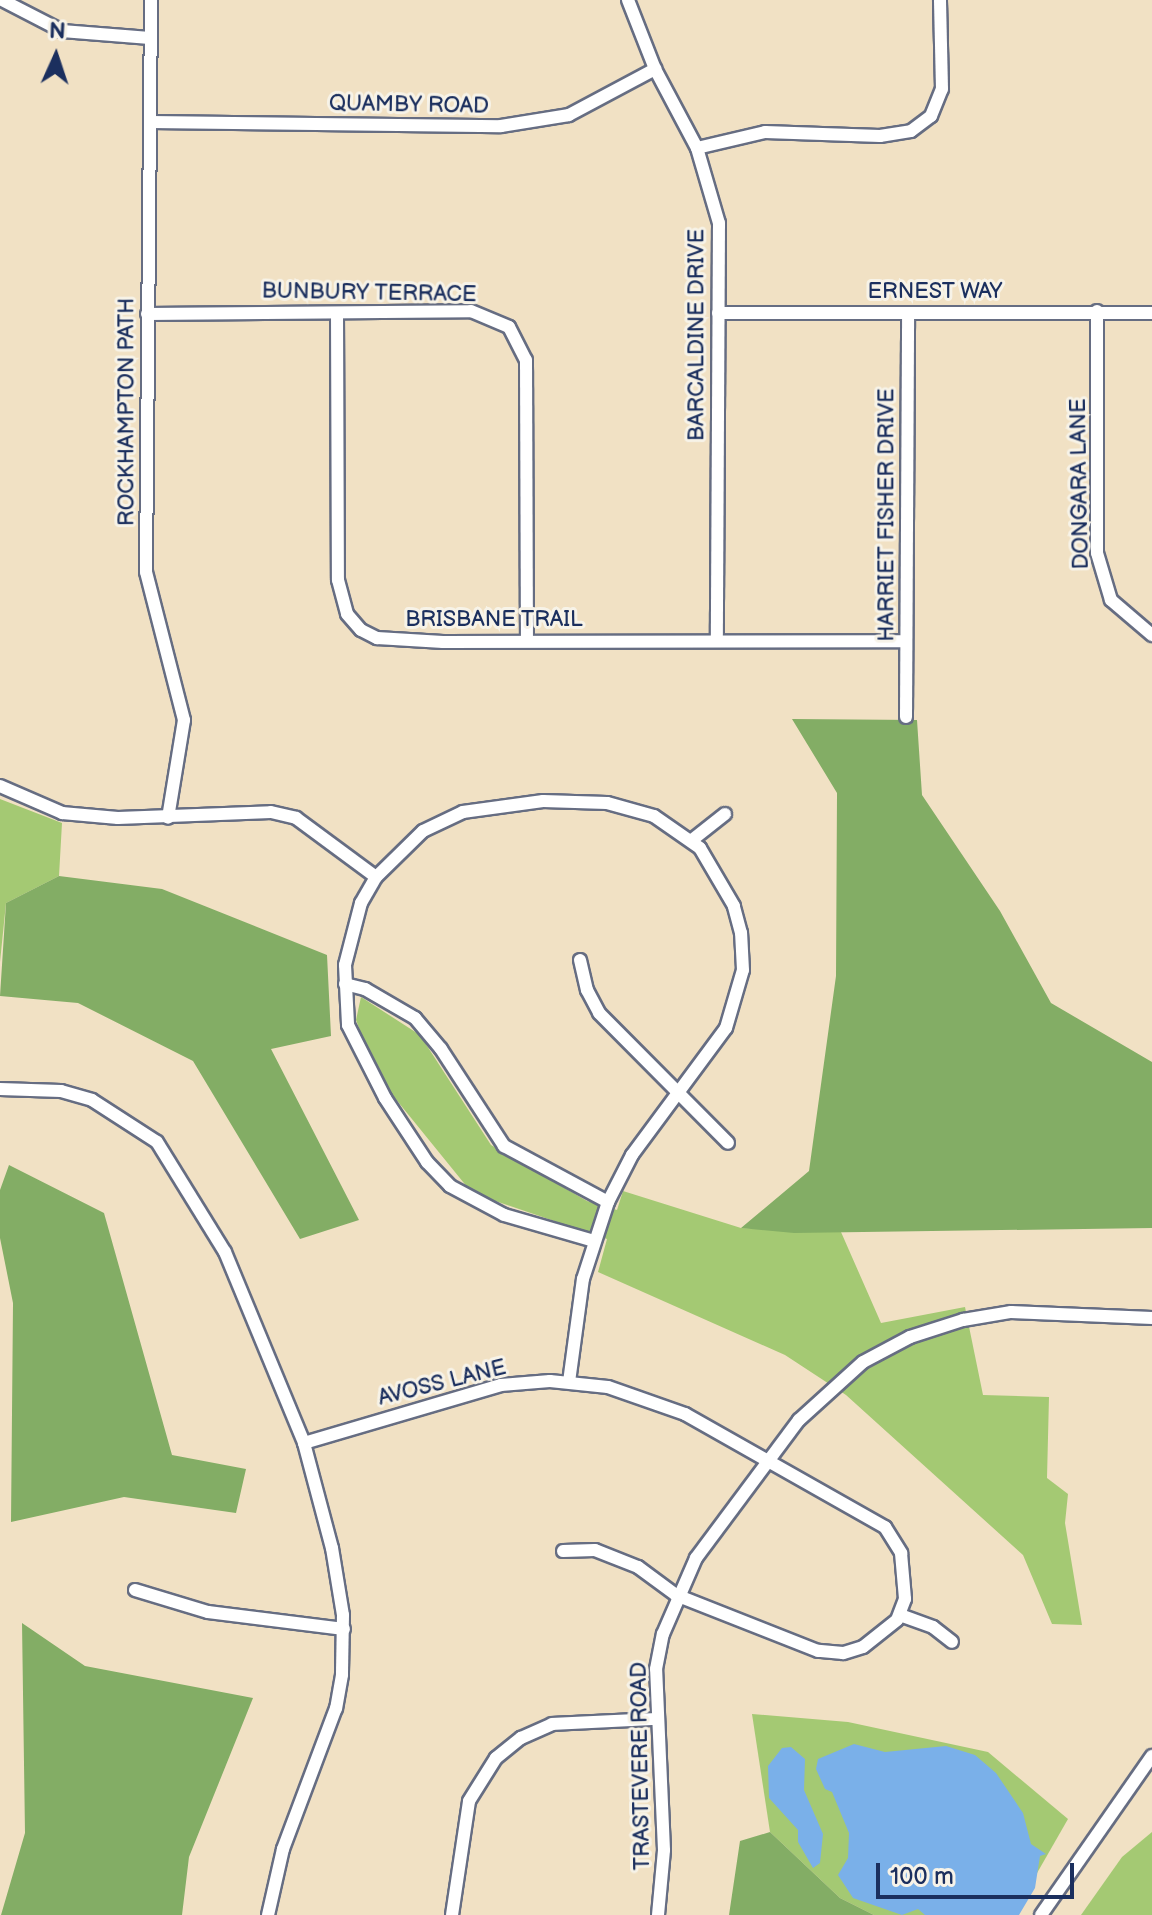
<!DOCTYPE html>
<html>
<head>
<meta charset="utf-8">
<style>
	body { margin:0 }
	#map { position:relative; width:1152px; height:1915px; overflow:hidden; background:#f1e1c4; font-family:"Balsamiq Sans",sans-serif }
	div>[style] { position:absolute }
	.green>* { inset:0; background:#a4c973 }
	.forest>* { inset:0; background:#83ad65 }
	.water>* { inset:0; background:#7ab0e9 }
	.roads { filter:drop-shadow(2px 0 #666d82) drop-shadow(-2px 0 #666d82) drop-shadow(0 2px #666d82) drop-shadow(0 -2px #666d82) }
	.minor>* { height:12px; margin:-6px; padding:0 6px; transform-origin:6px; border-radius:6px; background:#fff }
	span { translate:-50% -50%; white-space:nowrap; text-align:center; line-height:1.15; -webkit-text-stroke:6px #f7f3e8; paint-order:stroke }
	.street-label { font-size:22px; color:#1b2f5e }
	.north { position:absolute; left:16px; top:16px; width:80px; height:80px; -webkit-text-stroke:6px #f7f3e8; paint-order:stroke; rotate:3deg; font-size:22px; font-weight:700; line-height:32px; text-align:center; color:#1b2f5e }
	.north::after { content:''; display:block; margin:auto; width:28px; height:36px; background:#1b2f5e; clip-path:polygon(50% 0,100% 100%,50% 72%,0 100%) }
	.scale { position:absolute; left:876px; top:1863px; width:198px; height:36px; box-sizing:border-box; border:4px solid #1b2f5e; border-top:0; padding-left:10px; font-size:24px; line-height:28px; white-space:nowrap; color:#1b2f5e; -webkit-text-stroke:6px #f7f3e8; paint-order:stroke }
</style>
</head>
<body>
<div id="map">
	<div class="green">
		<i style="clip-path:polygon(0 799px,62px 823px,59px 876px,6px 903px,0 962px)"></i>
		<i style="clip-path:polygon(361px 997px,420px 1035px,491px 1145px,587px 1201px,617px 1210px,623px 1191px,741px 1228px,841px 1232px,881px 1323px,965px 1307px,983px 1395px,1049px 1397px,1047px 1478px,1068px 1494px,1065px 1523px,1082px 1625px,1052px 1624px,1023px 1555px,846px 1395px,785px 1355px,598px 1272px,607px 1239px,472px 1193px,377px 1076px,356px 1020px)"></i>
		<i style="clip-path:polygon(752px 1714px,848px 1722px,988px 1752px,1068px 1819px,1013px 1915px,874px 1915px,840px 1898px,770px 1832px)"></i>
		<i style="clip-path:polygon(1152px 1832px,1152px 1915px,1081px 1915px,1122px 1857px)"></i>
	</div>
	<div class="forest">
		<i style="clip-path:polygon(792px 719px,917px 720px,922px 795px,1000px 911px,1051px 1003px,1152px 1062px,1152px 1228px,794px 1233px,741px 1228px,809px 1171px,836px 976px,837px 793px)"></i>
		<i style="clip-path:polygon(59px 876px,162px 889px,327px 955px,331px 1036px,271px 1049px,359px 1220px,300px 1239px,193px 1061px,78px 1003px,0 996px,6px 903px)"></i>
		<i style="clip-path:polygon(9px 1165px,104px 1213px,172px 1455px,246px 1469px,236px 1513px,124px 1497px,11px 1522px,13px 1303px,0 1238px,0 1190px)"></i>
		<i style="clip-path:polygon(22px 1623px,85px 1666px,253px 1698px,189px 1857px,182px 1915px,1px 1915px,25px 1833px)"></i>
		<i style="clip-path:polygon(770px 1832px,840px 1898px,874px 1915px,729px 1915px,740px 1841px)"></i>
	</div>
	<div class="water">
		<i style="clip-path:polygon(854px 1744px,885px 1752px,946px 1746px,975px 1755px,996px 1773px,1023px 1813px,1031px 1844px,1046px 1854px,1040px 1856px,1035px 1888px,1019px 1915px,925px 1915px,918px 1909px,902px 1915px,853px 1898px,838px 1875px,848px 1858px,849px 1833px,832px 1792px,825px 1789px,816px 1769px,818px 1759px)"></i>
		<i style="clip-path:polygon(791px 1747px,805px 1759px,804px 1790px,823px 1834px,820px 1863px,813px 1868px,798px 1842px,798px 1830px,769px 1798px,768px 1766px,782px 1748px)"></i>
	</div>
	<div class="roads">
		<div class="minor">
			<i style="left:2px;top:0;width:68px;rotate:27.3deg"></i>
			<i style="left:62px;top:31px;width:88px;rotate:4.5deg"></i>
			<i style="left:151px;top:0;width:572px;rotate:90.5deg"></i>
			<i style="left:146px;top:572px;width:153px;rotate:75.6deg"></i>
			<i style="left:184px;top:720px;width:99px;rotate:99.3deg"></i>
			<i style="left:628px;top:0;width:74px;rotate:68.6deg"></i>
			<i style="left:655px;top:69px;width:89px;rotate:62deg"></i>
			<i style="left:697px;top:148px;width:78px;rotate:73.7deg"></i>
			<i style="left:719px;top:223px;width:417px;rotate:90.3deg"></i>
			<i style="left:151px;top:122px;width:350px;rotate:0.7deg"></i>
			<i style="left:501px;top:126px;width:69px;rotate:-9.2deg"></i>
			<i style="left:569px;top:115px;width:98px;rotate:-28.1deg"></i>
			<i style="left:697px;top:148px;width:70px;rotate:-13.2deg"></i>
			<i style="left:765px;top:132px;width:115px;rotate:2deg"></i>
			<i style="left:880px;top:136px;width:31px;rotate:-9deg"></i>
			<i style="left:911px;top:131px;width:25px;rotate:-37deg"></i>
			<i style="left:931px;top:116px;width:29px;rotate:-68deg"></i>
			<i style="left:942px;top:89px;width:89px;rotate:-91.3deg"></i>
			<i style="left:1097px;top:311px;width:242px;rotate:90deg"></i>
			<i style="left:1097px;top:553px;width:49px;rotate:73.4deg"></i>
			<i style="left:1111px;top:600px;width:54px;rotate:40.5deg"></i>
			<i style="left:337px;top:313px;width:267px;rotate:89.8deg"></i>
			<i style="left:338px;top:580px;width:35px;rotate:75deg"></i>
			<i style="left:347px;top:614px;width:21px;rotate:49deg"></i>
			<i style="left:361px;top:630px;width:18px;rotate:27deg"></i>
			<i style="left:377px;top:638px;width:66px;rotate:3.5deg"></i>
			<i style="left:443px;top:642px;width:463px;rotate:-0.1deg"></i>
			<i style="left:718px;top:313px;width:434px"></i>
			<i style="left:147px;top:314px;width:324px;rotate:-0.5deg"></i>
			<i style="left:471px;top:311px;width:41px;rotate:22.8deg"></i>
			<i style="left:509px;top:327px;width:37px;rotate:63deg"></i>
			<i style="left:526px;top:360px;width:280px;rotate:89.8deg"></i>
			<i style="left:906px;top:717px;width:404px;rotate:-89.7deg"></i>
			<i style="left:0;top:786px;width:68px;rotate:23.5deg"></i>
			<i style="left:62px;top:813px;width:56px;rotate:5.1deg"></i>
			<i style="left:118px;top:818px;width:153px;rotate:-2.2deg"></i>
			<i style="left:271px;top:812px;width:26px;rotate:13deg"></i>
			<i style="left:296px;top:818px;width:99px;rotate:36.4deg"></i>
			<i style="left:692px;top:840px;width:42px;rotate:-38.2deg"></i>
			<i style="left:580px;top:960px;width:31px;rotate:77deg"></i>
			<i style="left:587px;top:990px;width:26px;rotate:62deg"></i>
			<i style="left:599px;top:1013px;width:183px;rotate:45.2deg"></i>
			<i style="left:345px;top:984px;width:21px;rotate:14deg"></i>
			<i style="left:365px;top:989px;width:58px;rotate:30.1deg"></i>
			<i style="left:415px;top:1018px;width:40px;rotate:50deg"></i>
			<i style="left:441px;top:1049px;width:116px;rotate:57deg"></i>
			<i style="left:504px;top:1146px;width:118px;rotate:28.3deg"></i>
			<i style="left:0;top:1089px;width:61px;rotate:1.9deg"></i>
			<i style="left:61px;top:1091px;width:32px;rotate:16deg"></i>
			<i style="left:92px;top:1100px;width:77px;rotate:32.9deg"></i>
			<i style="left:157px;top:1142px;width:129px;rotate:58.3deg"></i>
			<i style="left:225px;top:1252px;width:207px;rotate:67.5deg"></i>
			<i style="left:304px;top:1443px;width:109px;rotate:75.1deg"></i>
			<i style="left:332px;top:1548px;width:68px;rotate:80.7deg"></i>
			<i style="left:343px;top:1615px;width:60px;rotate:91deg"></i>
			<i style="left:342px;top:1675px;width:34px;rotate:100deg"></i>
			<i style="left:336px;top:1708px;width:151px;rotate:110.6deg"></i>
			<i style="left:283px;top:1849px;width:68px;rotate:102.8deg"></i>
			<i style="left:569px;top:1382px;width:104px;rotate:-82.3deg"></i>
			<i style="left:583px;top:1279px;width:81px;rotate:-72deg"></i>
			<i style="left:608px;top:1202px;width:53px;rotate:-62.9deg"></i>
			<i style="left:632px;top:1155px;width:158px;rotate:-53.5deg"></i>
			<i style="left:726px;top:1028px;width:60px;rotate:-73.7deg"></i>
			<i style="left:743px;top:970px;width:37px;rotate:-93deg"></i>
			<i style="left:741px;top:933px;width:28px;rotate:-105deg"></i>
			<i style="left:734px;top:906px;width:67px;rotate:-120.4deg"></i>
			<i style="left:700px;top:848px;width:56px;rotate:-145.2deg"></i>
			<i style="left:654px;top:816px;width:49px;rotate:-164.5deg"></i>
			<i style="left:607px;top:803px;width:64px;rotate:-178.2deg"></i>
			<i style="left:543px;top:801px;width:81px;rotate:172.2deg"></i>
			<i style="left:463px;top:812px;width:44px;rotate:154.6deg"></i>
			<i style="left:423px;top:831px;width:66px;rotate:135.6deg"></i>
			<i style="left:376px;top:877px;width:30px;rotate:120deg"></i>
			<i style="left:361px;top:903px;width:64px;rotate:104.5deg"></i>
			<i style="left:345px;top:965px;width:60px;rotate:87.1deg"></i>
			<i style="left:348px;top:1025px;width:82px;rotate:63.1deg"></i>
			<i style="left:385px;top:1098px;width:77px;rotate:56.7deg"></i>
			<i style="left:427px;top:1162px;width:33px;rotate:46deg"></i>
			<i style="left:450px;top:1186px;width:61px;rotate:28.2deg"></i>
			<i style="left:504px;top:1215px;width:94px;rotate:16.1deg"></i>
			<i style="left:304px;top:1443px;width:205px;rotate:-16.4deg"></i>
			<i style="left:501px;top:1385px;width:49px;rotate:-4.7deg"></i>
			<i style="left:550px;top:1381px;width:58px;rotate:5.9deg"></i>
			<i style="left:608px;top:1387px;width:82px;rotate:19.3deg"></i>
			<i style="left:685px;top:1414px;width:230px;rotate:29.5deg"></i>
			<i style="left:885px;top:1527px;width:31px;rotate:58deg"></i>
			<i style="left:901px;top:1553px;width:46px;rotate:85deg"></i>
			<i style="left:905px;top:1599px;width:22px;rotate:111deg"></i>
			<i style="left:897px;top:1620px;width:43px;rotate:141.5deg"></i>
			<i style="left:863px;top:1647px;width:21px;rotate:163deg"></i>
			<i style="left:843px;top:1653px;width:25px;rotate:-175deg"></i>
			<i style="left:818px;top:1651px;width:153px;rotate:-158.5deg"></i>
			<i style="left:676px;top:1595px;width:47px;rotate:-143.6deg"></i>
			<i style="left:638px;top:1567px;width:46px;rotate:-158.4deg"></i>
			<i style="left:595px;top:1550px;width:32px;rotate:178deg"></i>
			<i style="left:135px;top:1590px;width:76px;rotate:16.8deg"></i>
			<i style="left:208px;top:1612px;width:137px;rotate:7.1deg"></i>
			<i style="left:900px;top:1615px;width:35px;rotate:20deg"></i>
			<i style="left:933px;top:1627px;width:24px;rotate:38deg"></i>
			<i style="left:452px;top:1915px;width:115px;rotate:-81.5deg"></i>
			<i style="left:469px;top:1801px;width:51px;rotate:-57.9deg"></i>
			<i style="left:496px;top:1758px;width:32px;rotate:-39deg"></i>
			<i style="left:521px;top:1738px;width:34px;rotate:-24deg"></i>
			<i style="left:552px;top:1724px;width:104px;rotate:-2.8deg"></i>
			<i style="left:658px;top:1915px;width:65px;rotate:-84.7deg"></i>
			<i style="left:664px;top:1850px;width:181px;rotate:-92.5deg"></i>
			<i style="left:656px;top:1669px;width:36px;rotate:-79deg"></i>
			<i style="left:663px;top:1634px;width:83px;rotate:-66.5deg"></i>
			<i style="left:696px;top:1558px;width:172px;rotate:-53.3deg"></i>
			<i style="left:799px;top:1420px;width:86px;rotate:-42.2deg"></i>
			<i style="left:863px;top:1362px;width:53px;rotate:-28deg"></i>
			<i style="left:910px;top:1337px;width:56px;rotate:-17.8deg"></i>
			<i style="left:963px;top:1320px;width:49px;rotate:-9.5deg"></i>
			<i style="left:1011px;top:1312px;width:141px;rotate:2.4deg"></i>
			<i style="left:1041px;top:1915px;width:194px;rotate:-55.1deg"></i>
		</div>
	</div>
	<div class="street-label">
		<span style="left:409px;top:105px;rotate:1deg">QUAMBY ROAD</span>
		<span style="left:935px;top:292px">ERNEST WAY</span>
		<span style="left:369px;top:293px;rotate:1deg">BUNBURY TERRACE</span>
		<span style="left:697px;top:335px;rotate:-90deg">BARCALDINE DRIVE</span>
		<span style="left:127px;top:412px;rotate:-90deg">ROCKHAMPTON PATH</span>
		<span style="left:1080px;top:484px;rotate:-91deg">DONGARA LANE</span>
		<span style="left:887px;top:515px;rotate:-90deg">HARRIET FISHER DRIVE</span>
		<span style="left:494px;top:620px">BRISBANE TRAIL</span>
		<span style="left:442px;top:1383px;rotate:-14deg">AVOSS LANE</span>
		<span style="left:641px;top:1766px;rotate:-91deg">TRASTEVERE ROAD</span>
	</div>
	<div class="north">N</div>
	<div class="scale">100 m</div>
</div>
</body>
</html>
